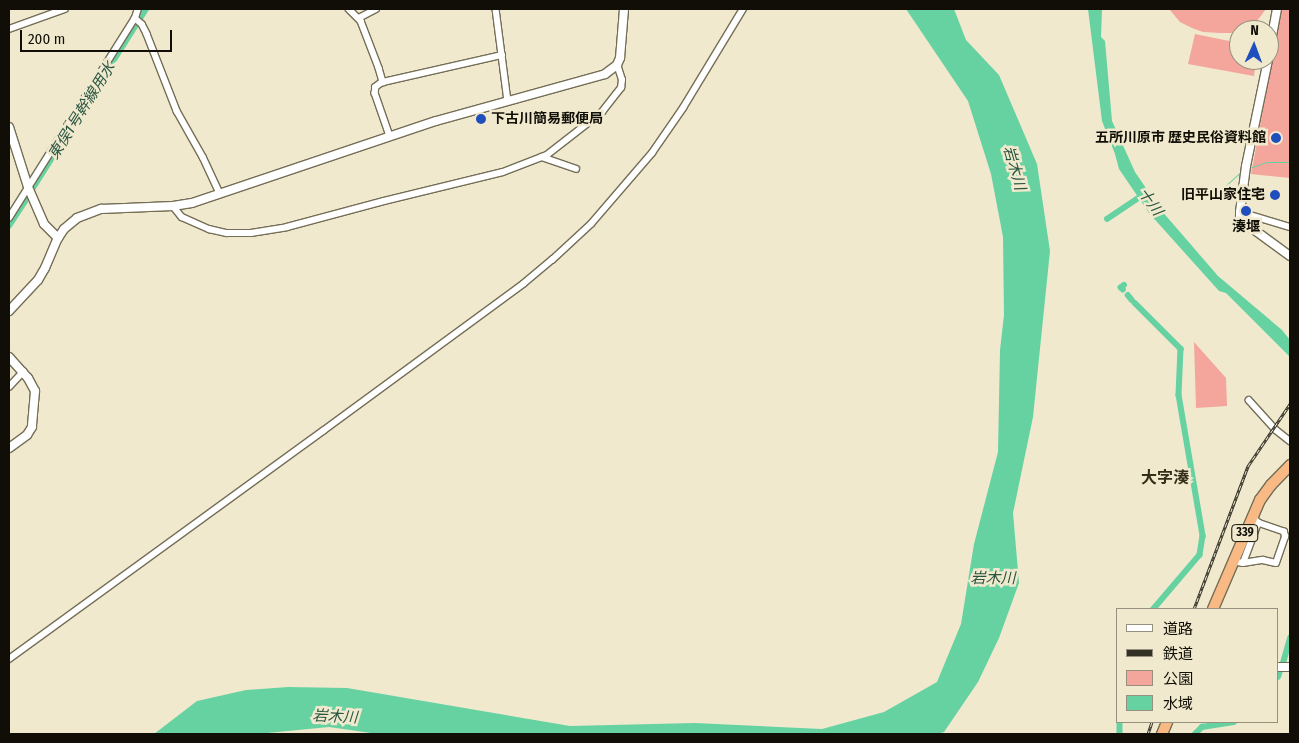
<!DOCTYPE html>
<html>
<head>
<meta charset="utf-8">
<style>
	body { margin:0 }
	#map { position:relative; width:1299px; height:743px; overflow:hidden; background:#f0e9ce; font-family:"Fira Sans Condensed","Noto Sans JP",sans-serif }
	div>[style] { position:absolute }
	.green>* { inset:0; background:#f4a59c }
	.water>* { inset:0; background:#66d2a1 }
	.stream>* { height:1px; margin:-0.5px; padding:0 0.5px; transform-origin:0.5px; border-radius:0.5px; background:#66d2a1 }
	.canal>* { height:5.5px; margin:-2.75px; padding:0 2.75px; transform-origin:2.75px; border-radius:2.75px; background:#66d2a1 }
	.roads { filter:drop-shadow(1px 0 #746e56) drop-shadow(-1px 0 #746e56) drop-shadow(0 1px #746e56) drop-shadow(0 -1px #746e56) }
	.street>* { height:5.5px; margin:-2.75px; padding:0 2.75px; transform-origin:2.75px; border-radius:2.75px; background:#fff }
	.secondary>* { height:8px; margin:-4px; padding:0 4px; transform-origin:4px; border-radius:4px; background:#fff }
	.highway>* { height:10px; margin:-5px; padding:0 5px; transform-origin:5px; border-radius:5px; background:#f9b984 }
	.rail>* { height:3px; margin-top:-1.5px; transform-origin:0; background:repeating-linear-gradient(90deg,#f0e9ce 0 4px,#333126 0 8px); box-sizing:border-box; border-block:1px solid #333126 }
	.dots>* { width:14px; height:14px; translate:-50% -50%; box-sizing:border-box; border:2px solid #f0e9ce; border-radius:50% }
	span { translate:-50% -50%; white-space:nowrap; text-align:center; line-height:1.15; -webkit-text-stroke:5px #f0e9ce; paint-order:stroke }
	.shield-label span { padding:1px 4px; background:#f0e9ce; border:1px solid; border-radius:4px; -webkit-text-stroke-width:0 }
	.shield-label { font-size:12px; color:#100e06; font-weight:700 }
	.poi-label { font-size:14px; color:#100e06; font-weight:700 }
	.left { translate:0 -50%; text-align:left }
	.right { translate:-100% -50%; text-align:right }
	.water-label { font-size:15px; color:#285540; font-style:italic }
	.quarter-label { font-size:16px; color:#352f19; font-weight:700 }
	.frame { position:absolute; inset:0; border:10px solid #100e06; pointer-events:none }
	.legend { position:absolute; left:1116px; top:608px; width:162px; height:115px; box-sizing:border-box; background:#f0e9ce; border:1px solid #96917e; margin:0; padding:6px 9px; list-style:none; font-size:15px; color:#100e06 }
	.legend li { display:flex; align-items:center; gap:10px; height:25px }
	.legend b { width:25px; border:1px solid #96917e }
	.north { position:absolute; left:1229px; top:20px; width:50px; height:50px; box-sizing:border-box; background:#f0e9ce; border:1px solid #96917e; border-radius:50%; rotate:2deg; font-size:14px; font-weight:700; line-height:20px; text-align:center; color:#100e06 }
	.north::after { content:''; display:block; margin:auto; width:18px; height:22px; background:#1f4fbc; clip-path:polygon(50% 0,100% 100%,50% 72%,0 100%) }
	.scale { position:absolute; left:20px; top:30px; width:152px; height:22px; box-sizing:border-box; border:2px solid #100e06; border-top:0; padding-left:6px; font-size:15px; line-height:18px; white-space:nowrap; color:#100e06; -webkit-text-stroke:4px #f0e9ce; paint-order:stroke }
</style>
</head>
<body>
<div id="map">
	<div class="green">
		<i style="clip-path:polygon(1169px 9px,1266px 9px,1257px 21px,1247px 28px,1234px 33px,1220px 33px,1203px 32px,1192px 28px,1180px 22px)"></i>
		<i style="clip-path:polygon(1282px 9px,1290px 9px,1290px 178px,1251px 174px)"></i>
		<i style="clip-path:polygon(1195px 34px,1239px 43px,1239px 60px,1256px 60px,1254px 76px,1188px 64px)"></i>
		<i style="clip-path:polygon(1194px 342px,1226px 378px,1227px 406px,1196px 408px)"></i>
	</div>
	<div class="water">
		<i style="clip-path:polygon(906px 9px,954px 9px,966px 40px,999px 75px,1037px 164px,1050px 251px,1033px 417px,1013px 513px,1019px 583px,999px 638px,978px 682px,944px 732px,937px 734px,378px 734px,329px 727px,257px 734px,154px 734px,197px 701px,246px 690px,288px 687px,347px 688px,570px 726px,695px 723px,822px 729px,884px 712px,937px 682px,961px 624px,974px 544px,998px 452px,1000px 350px,1004px 315px,1003px 237px,991px 174px,968px 101px)"></i>
		<i style="clip-path:polygon(1088px 9px,1102px 9px,1101px 37px,1105px 41px,1112px 121px,1135px 172px,1161px 210px,1218px 276px,1282px 330px,1290px 340px,1290px 357px,1226px 293px,1219px 291px,1149px 213px,1119px 169px,1115px 154px,1102px 121px)"></i>
	</div>
	<div class="stream">
		<i style="left:1249px;top:168px;width:18px;rotate:-19deg"></i>
		<i style="left:1266px;top:162px;width:24px"></i>
		<i style="left:1214px;top:196px;width:39px;rotate:-42deg"></i>
	</div>
	<div class="canal">
		<i style="left:33px;top:188px;width:212px;rotate:-57.7deg"></i>
		<i style="left:1107px;top:219px;width:43px;rotate:-33.7deg"></i>
		<i style="left:9px;top:226px;width:33px;rotate:-57deg"></i>
		<i style="left:1123px;top:290px;width:3px;rotate:-135deg"></i>
		<i style="left:1121px;top:288px;width:4px;rotate:-45deg"></i>
		<i style="left:1128px;top:295px;width:6px;rotate:51deg"></i>
		<i style="left:1135px;top:303px;width:65px;rotate:45deg"></i>
		<i style="left:1181px;top:349px;width:46px;rotate:92.5deg"></i>
		<i style="left:1179px;top:395px;width:143px;rotate:80.3deg"></i>
		<i style="left:1203px;top:536px;width:19px;rotate:99deg"></i>
		<i style="left:1200px;top:555px;width:71px;rotate:130.4deg"></i>
		<i style="left:1283px;top:663px;width:26px;rotate:-74deg"></i>
		<i style="left:1278px;top:677px;width:6px;rotate:-72deg"></i>
		<i style="left:1120px;top:722px;width:12px;rotate:90deg"></i>
		<i style="left:1195px;top:734px;width:10px;rotate:-45deg"></i>
		<i style="left:1202px;top:727px;width:32px;rotate:-9deg"></i>
	</div>
	<div class="roads">
		<div class="street">
			<i style="left:349px;top:9px;width:17px;rotate:45deg"></i>
			<i style="left:361px;top:21px;width:50px;rotate:69deg"></i>
			<i style="left:379px;top:68px;width:15px;rotate:74deg"></i>
			<i style="left:383px;top:82px;width:9px;rotate:144deg"></i>
			<i style="left:376px;top:87px;width:6px;rotate:99deg"></i>
			<i style="left:375px;top:93px;width:46px;rotate:70.8deg"></i>
			<i style="left:496px;top:9px;width:93px;rotate:82.6deg"></i>
			<i style="left:135px;top:18px;width:9px;rotate:41deg"></i>
			<i style="left:142px;top:24px;width:11px;rotate:63deg"></i>
			<i style="left:147px;top:34px;width:83px;rotate:68.7deg"></i>
			<i style="left:177px;top:111px;width:53px;rotate:60.5deg"></i>
			<i style="left:203px;top:157px;width:40px;rotate:65deg"></i>
			<i style="left:359px;top:18px;width:19px;rotate:-28deg"></i>
			<i style="left:9px;top:29px;width:59px;rotate:-19.7deg"></i>
			<i style="left:383px;top:82px;width:122px;rotate:-12.8deg"></i>
			<i style="left:542px;top:157px;width:36px;rotate:19deg"></i>
			<i style="left:173px;top:206px;width:14px;rotate:51deg"></i>
			<i style="left:182px;top:217px;width:30px;rotate:24deg"></i>
			<i style="left:209px;top:229px;width:18px;rotate:13deg"></i>
			<i style="left:227px;top:233px;width:24px"></i>
			<i style="left:251px;top:233px;width:36px;rotate:-9deg"></i>
			<i style="left:287px;top:227px;width:100px;rotate:-15deg"></i>
			<i style="left:384px;top:201px;width:122px;rotate:-13.7deg"></i>
			<i style="left:503px;top:172px;width:47px;rotate:-21.1deg"></i>
			<i style="left:547px;top:155px;width:70px;rotate:-38deg"></i>
			<i style="left:602px;top:112px;width:31px;rotate:-52deg"></i>
			<i style="left:621px;top:88px;width:8px;rotate:-83deg"></i>
			<i style="left:622px;top:80px;width:16px;rotate:-108deg"></i>
			<i style="left:1240px;top:212px;width:52px;rotate:16.7deg"></i>
			<i style="left:9px;top:218px;width:236px;rotate:-57.8deg"></i>
			<i style="left:135px;top:18px;width:9px;rotate:-72deg"></i>
			<i style="left:9px;top:387px;width:21px;rotate:-47deg"></i>
			<i style="left:1249px;top:400px;width:40px;rotate:48deg"></i>
			<i style="left:1276px;top:430px;width:18px;rotate:38deg"></i>
			<i style="left:1233px;top:561px;width:10px;rotate:11deg"></i>
			<i style="left:1243px;top:563px;width:20px;rotate:-9deg"></i>
			<i style="left:1263px;top:560px;width:13px;rotate:13deg"></i>
			<i style="left:1276px;top:563px;width:28px;rotate:-71deg"></i>
			<i style="left:1285px;top:537px;width:5px;rotate:-101deg"></i>
			<i style="left:1284px;top:532px;width:28px;rotate:-161deg"></i>
			<i style="left:1258px;top:523px;width:8px;rotate:-130deg"></i>
			<i style="left:1243px;top:563px;width:43px;rotate:-69.4deg"></i>
			<i style="left:9px;top:659px;width:388px;rotate:-36deg"></i>
			<i style="left:323px;top:431px;width:248px;rotate:-36.3deg"></i>
			<i style="left:523px;top:284px;width:38px;rotate:-40deg"></i>
			<i style="left:552px;top:260px;width:53px;rotate:-42.7deg"></i>
			<i style="left:591px;top:224px;width:94px;rotate:-49.3deg"></i>
			<i style="left:652px;top:153px;width:55px;rotate:-55.4deg"></i>
			<i style="left:683px;top:108px;width:116px;rotate:-58.8deg"></i>
		</div>
		<div class="secondary">
			<i style="left:1269px;top:52px;width:44px;rotate:-79.5deg"></i>
			<i style="left:1268px;top:60px;width:108px;rotate:101.7deg"></i>
			<i style="left:1246px;top:166px;width:46px;rotate:97.4deg"></i>
			<i style="left:1240px;top:212px;width:5px;rotate:90deg"></i>
			<i style="left:1240px;top:217px;width:13px;rotate:45deg"></i>
			<i style="left:1249px;top:226px;width:51px;rotate:36.2deg"></i>
			<i style="left:9px;top:127px;width:63px;rotate:72.4deg"></i>
			<i style="left:28px;top:187px;width:40px;rotate:66.6deg"></i>
			<i style="left:44px;top:224px;width:20px;rotate:45deg"></i>
			<i style="left:9px;top:311px;width:42px;rotate:-46.9deg"></i>
			<i style="left:38px;top:280px;width:14px;rotate:-60deg"></i>
			<i style="left:45px;top:268px;width:33px;rotate:-67deg"></i>
			<i style="left:58px;top:238px;width:11px;rotate:-56deg"></i>
			<i style="left:64px;top:229px;width:17px;rotate:-40deg"></i>
			<i style="left:77px;top:218px;width:26px;rotate:-21deg"></i>
			<i style="left:101px;top:209px;width:72px;rotate:-2.4deg"></i>
			<i style="left:173px;top:206px;width:19px;rotate:-9deg"></i>
			<i style="left:192px;top:203px;width:257px;rotate:-18.6deg"></i>
			<i style="left:436px;top:121px;width:175px;rotate:-15.5deg"></i>
			<i style="left:605px;top:74px;width:15px;rotate:-37deg"></i>
			<i style="left:617px;top:65px;width:8px;rotate:-67deg"></i>
			<i style="left:620px;top:58px;width:49px;rotate:-85.3deg"></i>
			<i style="left:9px;top:357px;width:28px;rotate:48deg"></i>
			<i style="left:28px;top:378px;width:15px;rotate:62deg"></i>
			<i style="left:35px;top:391px;width:36px;rotate:95deg"></i>
			<i style="left:32px;top:427px;width:9px;rotate:122deg"></i>
			<i style="left:27px;top:435px;width:22px;rotate:144deg"></i>
			<i style="left:1278px;top:667px;width:12px"></i>
		</div>
		<div class="highway">
			<i style="left:1213px;top:609px;width:119px;rotate:-66.7deg"></i>
			<i style="left:1260px;top:500px;width:19px;rotate:-54deg"></i>
			<i style="left:1271px;top:485px;width:28px;rotate:-46deg"></i>
			<i style="left:1162px;top:734px;width:13px;rotate:-67deg"></i>
		</div>
	</div>
	<div class="rail">
		<i style="left:1194px;top:609px;width:153px;rotate:-69.3deg"></i>
		<i style="left:1248px;top:466px;width:75px;rotate:-55.9deg"></i>
		<i style="left:1148px;top:734px;width:13px;rotate:-72deg"></i>
	</div>
	<div class="dots">
		<i style="left:481px;top:119px;background:#1f4fbc"></i>
		<i style="left:1276px;top:138px;background:#1f4fbc"></i>
		<i style="left:1275px;top:195px;background:#1f4fbc"></i>
		<i style="left:1246px;top:211px;background:#1f4fbc"></i>
	</div>
	<div class="shield-label">
		<span style="left:1245px;top:533px">339</span>
	</div>
	<div class="poi-label">
		<span class="left" style="left:491px;top:119px">下古川簡易郵便局</span>
		<span class="right" style="left:1266px;top:138px">五所川原市 歴史民俗資料館</span>
		<span class="right" style="left:1265px;top:195px">旧平山家住宅</span>
		<span style="left:1246px;top:227px">湊堰</span>
	</div>
	<div class="water-label">
		<span style="left:82px;top:111px;rotate:-58deg">東俣1号幹線用水</span>
		<span style="left:1014px;top:168px;rotate:74deg">岩木川</span>
		<span style="left:1150px;top:202px;rotate:54deg">十川</span>
		<span style="left:993px;top:579px">岩木川</span>
		<span style="left:335px;top:717px;rotate:3deg">岩木川</span>
	</div>
	<div class="quarter-label">
		<span style="left:1165px;top:478px">大字湊</span>
	</div>
	<div class="frame"></div>
	<ul class="legend">
	<li><b style="height:6px;background:#fff"></b>道路</li>
	<li><b style="height:6px;background:#333126"></b>鉄道</li>
	<li><b style="height:14px;background:#f4a59c"></b>公園</li>
	<li><b style="height:14px;background:#66d2a1"></b>水域</li>
	</ul>
	<div class="north">N</div>
	<div class="scale">200 m</div>
</div>
</body>
</html>
